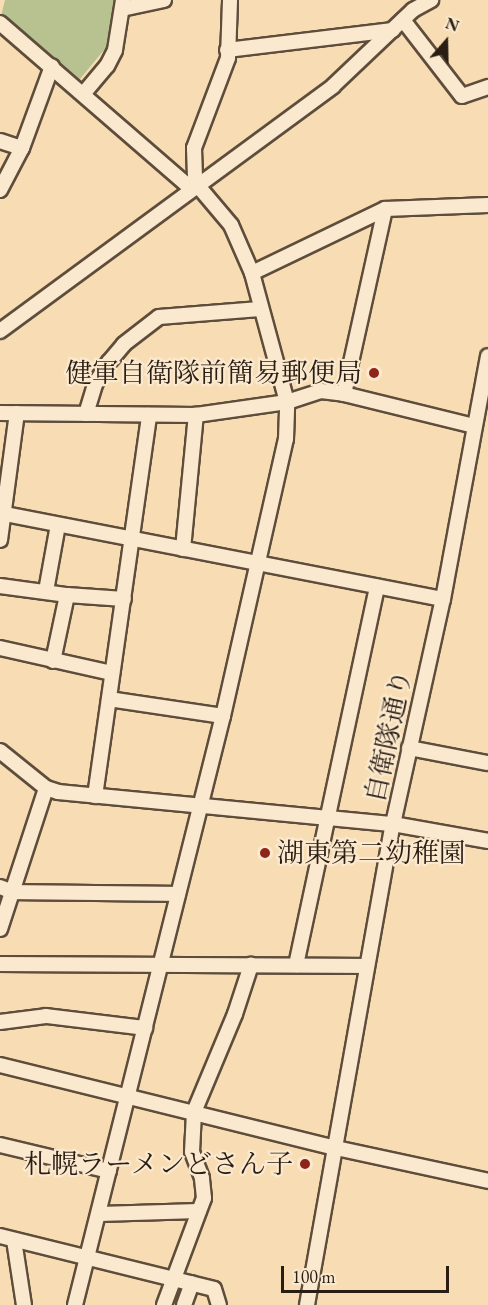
<!DOCTYPE html>
<html>
<head>
<meta charset="utf-8">
<style>
	body { margin:0 }
	#map { position:relative; width:488px; height:1305px; overflow:hidden; background:#f8ddb4; font-family:"EB Garamond","Noto Serif JP",serif }
	div>[style] { position:absolute }
	.green>* { inset:0; background:#b8c291 }
	.roads { filter:drop-shadow(2px 0 #5e4d3b) drop-shadow(-2px 0 #5e4d3b) drop-shadow(0 2px #5e4d3b) drop-shadow(0 -2px #5e4d3b) }
	.minor>* { height:14px; margin:-7px; padding:0 7px; transform-origin:7px; border-radius:7px; background:#fae9ce }
	.dots>* { width:16px; height:16px; translate:-50% -50%; box-sizing:border-box; border:3px solid #fae9ce; border-radius:50% }
	span { translate:-50% -50%; white-space:nowrap; text-align:center; line-height:1.15; -webkit-text-stroke:4.5px #fae9ce; paint-order:stroke }
	.poi-label { font-size:27px; color:#2a1d13 }
	.right { translate:-100% -50%; text-align:right }
	.left { translate:0 -50%; text-align:left }
	.street-label { font-size:27px; color:#2a1d13 }
	.north { position:absolute; left:416px; top:12px; width:60px; height:60px; -webkit-text-stroke:4px #fae9ce; paint-order:stroke; rotate:20deg; font-size:16px; font-weight:700; line-height:24px; text-align:center; color:#2a1d13 }
	.north::after { content:''; display:block; margin:auto; width:21px; height:27px; background:#2a1d13; clip-path:polygon(50% 0,100% 100%,50% 72%,0 100%) }
	.scale { position:absolute; left:281px; top:1266px; width:168px; height:27px; box-sizing:border-box; border:3px solid #2a1d13; border-top:0; padding-left:8px; font-size:18px; line-height:21px; white-space:nowrap; color:#2a1d13; -webkit-text-stroke:4px #fae9ce; paint-order:stroke }
</style>
</head>
<body>
<div id="map">
	<div class="green">
		<i style="clip-path:polygon(5px 0,115px 0,109px 44px,80px 79px,1px 16px)"></i>
	</div>
	<div class="roads">
		<div class="minor">
			<i style="left:122px;top:9px;width:43px;rotate:-12.1deg"></i>
			<i style="left:403px;top:20px;width:96px;rotate:52.2deg"></i>
			<i style="left:462px;top:96px;width:28px;rotate:-19deg"></i>
			<i style="left:0;top:23px;width:246px;rotate:40.9deg"></i>
			<i style="left:186px;top:184px;width:12px;rotate:9deg"></i>
			<i style="left:227px;top:50px;width:167px;rotate:-6.9deg"></i>
			<i style="left:84px;top:93px;width:35px;rotate:-50deg"></i>
			<i style="left:107px;top:66px;width:18px;rotate:-63deg"></i>
			<i style="left:115px;top:50px;width:51px;rotate:-80.9deg"></i>
			<i style="left:0;top:141px;width:23px;rotate:18deg"></i>
			<i style="left:0;top:190px;width:47px;rotate:-62.4deg"></i>
			<i style="left:22px;top:148px;width:87px;rotate:-69.9deg"></i>
			<i style="left:252px;top:273px;width:148px;rotate:-25.7deg"></i>
			<i style="left:385px;top:209px;width:103px;rotate:-2.2deg"></i>
			<i style="left:0;top:331px;width:413px;rotate:-36.3deg"></i>
			<i style="left:333px;top:86px;width:110px;rotate:-43.5deg"></i>
			<i style="left:413px;top:10px;width:21px;rotate:-29deg"></i>
			<i style="left:344px;top:394px;width:189px;rotate:-77.5deg"></i>
			<i style="left:0;top:413px;width:196px;rotate:0.6deg"></i>
			<i style="left:196px;top:415px;width:92px;rotate:-8.1deg"></i>
			<i style="left:287px;top:402px;width:36px;rotate:-18deg"></i>
			<i style="left:321px;top:391px;width:23px;rotate:7deg"></i>
			<i style="left:344px;top:394px;width:134px;rotate:13.8deg"></i>
			<i style="left:86px;top:414px;width:31px;rotate:-73deg"></i>
			<i style="left:95px;top:384px;width:26px;rotate:-58deg"></i>
			<i style="left:109px;top:362px;width:23px;rotate:-50deg"></i>
			<i style="left:124px;top:344px;width:44px;rotate:-37.6deg"></i>
			<i style="left:159px;top:317px;width:101px;rotate:-4.5deg"></i>
			<i style="left:0;top:513px;width:451px;rotate:11deg"></i>
			<i style="left:0;top:540px;width:128px;rotate:-82.4deg"></i>
			<i style="left:183px;top:549px;width:135px;rotate:-84.5deg"></i>
			<i style="left:0;top:586px;width:68px;rotate:7.7deg"></i>
			<i style="left:46px;top:591px;width:67px;rotate:-79.7deg"></i>
			<i style="left:0;top:648px;width:115px;rotate:12.6deg"></i>
			<i style="left:53px;top:661px;width:67px;rotate:-78deg"></i>
			<i style="left:67px;top:595px;width:57px;rotate:4deg"></i>
			<i style="left:109px;top:699px;width:115px;rotate:8.5deg"></i>
			<i style="left:409px;top:748px;width:80px;rotate:10.8deg"></i>
			<i style="left:0;top:751px;width:59px;rotate:38.8deg"></i>
			<i style="left:46px;top:788px;width:13px;rotate:18deg"></i>
			<i style="left:58px;top:792px;width:337px;rotate:5.5deg"></i>
			<i style="left:393px;top:824px;width:97px;rotate:10.1deg"></i>
			<i style="left:95px;top:796px;width:385px;rotate:-81.9deg"></i>
			<i style="left:0;top:887px;width:14px;rotate:21deg"></i>
			<i style="left:13px;top:892px;width:165px;rotate:0.7deg"></i>
			<i style="left:0;top:929px;width:148px;rotate:-71.9deg"></i>
			<i style="left:0;top:964px;width:367px;rotate:0.3deg"></i>
			<i style="left:296px;top:965px;width:387px;rotate:-77.9deg"></i>
			<i style="left:0;top:1022px;width:46px;rotate:-7.4deg"></i>
			<i style="left:46px;top:1016px;width:100px;rotate:6.9deg"></i>
			<i style="left:0;top:1065px;width:346px;rotate:13.9deg"></i>
			<i style="left:336px;top:1148px;width:156px;rotate:12.2deg"></i>
			<i style="left:0;top:1145px;width:112px;rotate:13.4deg"></i>
			<i style="left:99px;top:1214px;width:100px;rotate:-1.7deg"></i>
			<i style="left:0;top:1236px;width:220px;rotate:13.9deg"></i>
			<i style="left:214px;top:1289px;width:17px;rotate:73deg"></i>
			<i style="left:14px;top:1240px;width:66px;rotate:81.3deg"></i>
			<i style="left:75px;top:1305px;width:607px;rotate:-75.9deg"></i>
			<i style="left:223px;top:716px;width:284px;rotate:-77.2deg"></i>
			<i style="left:286px;top:439px;width:37px;rotate:-88deg"></i>
			<i style="left:287px;top:402px;width:134px;rotate:-105.2deg"></i>
			<i style="left:252px;top:273px;width:52px;rotate:-113.6deg"></i>
			<i style="left:231px;top:225px;width:51px;rotate:-130.2deg"></i>
			<i style="left:198px;top:186px;width:9px;rotate:-108deg"></i>
			<i style="left:195px;top:177px;width:29px;rotate:-92deg"></i>
			<i style="left:194px;top:148px;width:96px;rotate:-69.3deg"></i>
			<i style="left:228px;top:58px;width:58px;rotate:-88deg"></i>
			<i style="left:164px;top:1305px;width:114px;rotate:-69.5deg"></i>
			<i style="left:204px;top:1198px;width:20px;rotate:-96deg"></i>
			<i style="left:202px;top:1178px;width:28px;rotate:-111deg"></i>
			<i style="left:192px;top:1152px;width:40px;rotate:-87.1deg"></i>
			<i style="left:194px;top:1112px;width:106px;rotate:-67.3deg"></i>
			<i style="left:235px;top:1014px;width:52px;rotate:-71.9deg"></i>
			<i style="left:184px;top:1305px;width:23px;rotate:-70deg"></i>
			<i style="left:307px;top:1305px;width:489px;rotate:-79.9deg"></i>
			<i style="left:393px;top:824px;width:230px;rotate:-77.5deg"></i>
			<i style="left:443px;top:599px;width:247px;rotate:-79.5deg"></i>
		</div>
	</div>
	<div class="dots">
		<i style="left:374px;top:373px;background:#8f2418"></i>
		<i style="left:265px;top:853px;background:#8f2418"></i>
		<i style="left:305px;top:1164px;background:#8f2418"></i>
	</div>
	<div class="poi-label">
		<span class="right" style="left:362px;top:373px">健軍自衛隊前簡易郵便局</span>
		<span class="left" style="left:277px;top:853px">湖東第二幼稚園</span>
		<span class="right" style="left:293px;top:1164px">札幌ラーメンどさん子</span>
	</div>
	<div class="street-label">
		<span style="left:388px;top:736px;rotate:-78deg">自衛隊通り</span>
	</div>
	<div class="north">N</div>
	<div class="scale">100 m</div>
</div>
</body>
</html>
